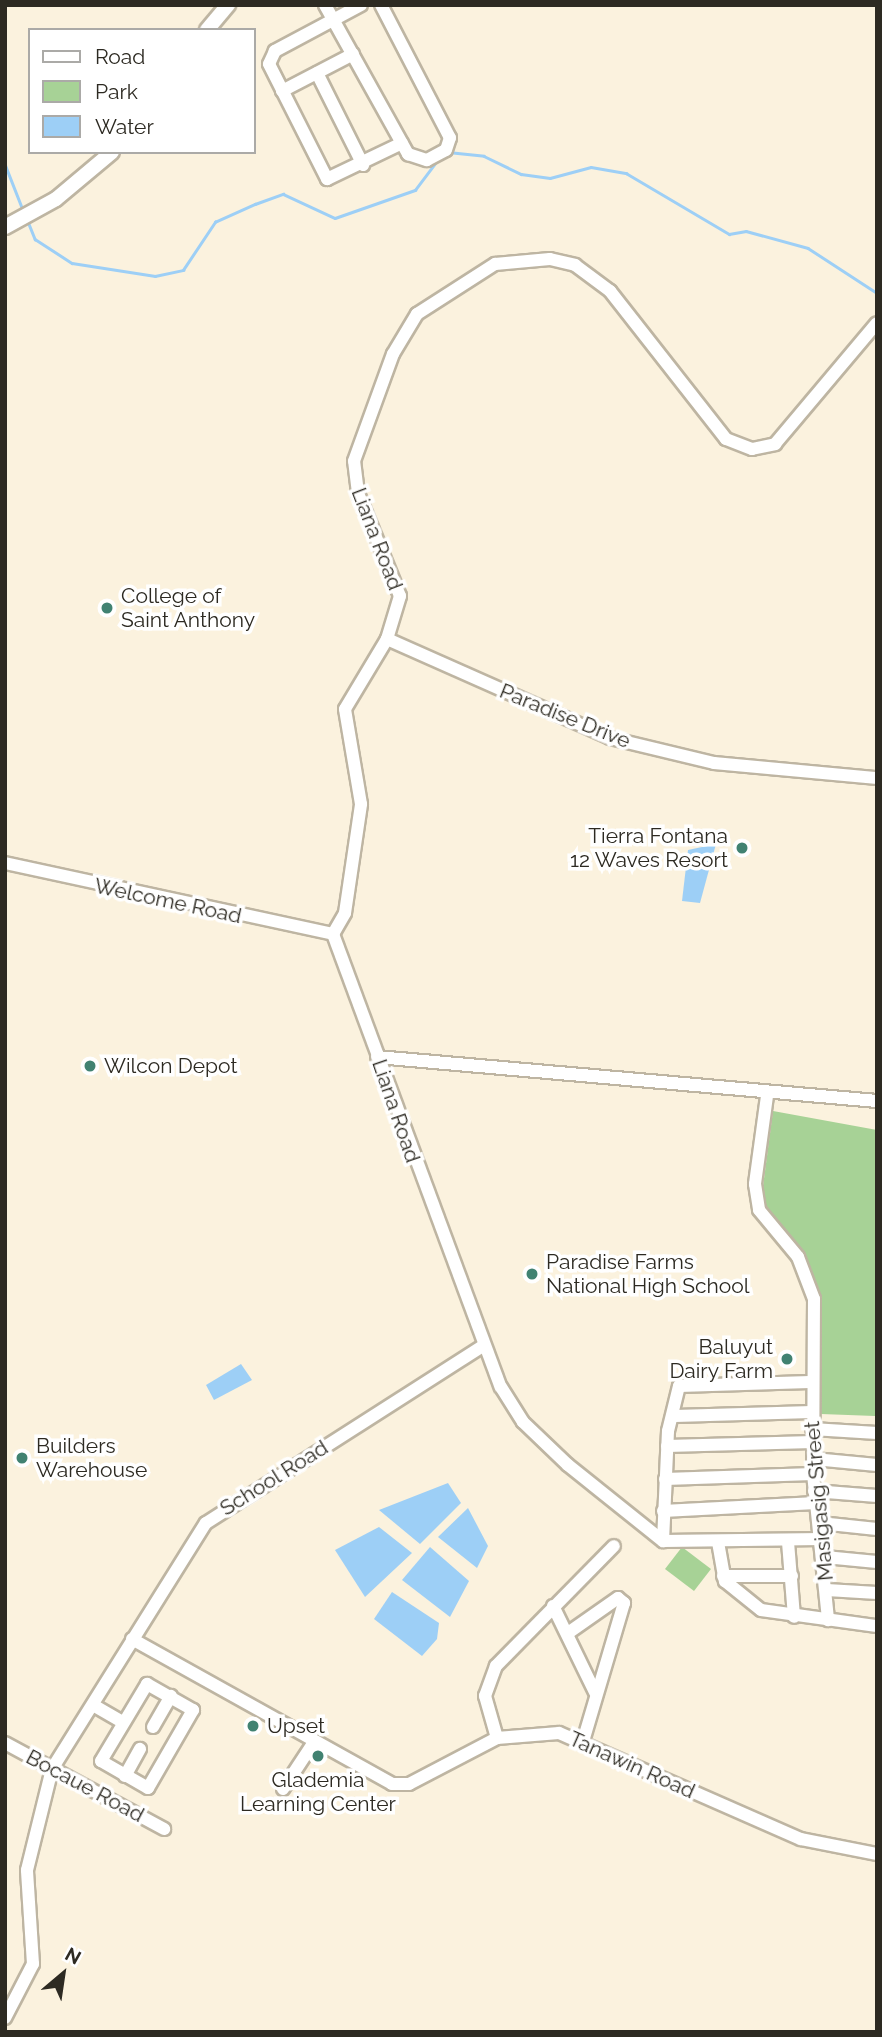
<!DOCTYPE html>
<html>
<head>
<meta charset="utf-8">
<style>
	body { margin:0 }
	#map { position:relative; width:882px; height:2037px; overflow:hidden; background:#fbf2de; font-family:Raleway,sans-serif }
	div>[style] { position:absolute }
	.green>* { inset:0; background:#a7d296 }
	.water>* { inset:0; background:#9dcff6 }
	.stream>* { height:2.5px; margin:-1.25px; padding:0 1.25px; transform-origin:1.25px; border-radius:1.25px; background:#9dcff6 }
	.roads { filter:drop-shadow(2px 0 #beb5a2) drop-shadow(-2px 0 #beb5a2) drop-shadow(0 2px #beb5a2) drop-shadow(0 -2px #beb5a2) }
	.minor>* { height:12px; margin:-6px; padding:0 6px; transform-origin:6px; border-radius:6px; background:#fff }
	.major>* { height:14px; margin:-7px; padding:0 7px; transform-origin:7px; border-radius:7px; background:#fff }
	.dots>* { width:19px; height:19px; translate:-50% -50%; box-sizing:border-box; border:4px solid #fff; border-radius:50% }
	span { translate:-50% -50%; white-space:nowrap; text-align:center; line-height:1.15; -webkit-text-stroke:7px #fff; paint-order:stroke }
	.street-label { font-size:21px; color:#2d2a22 }
	.poi-label { font-size:21px; color:#2d2a22 }
	.left { translate:0 -50%; text-align:left }
	.right { translate:-100% -50%; text-align:right }
	.frame { position:absolute; inset:0; border:7px solid #2d2a22; pointer-events:none }
	.legend { position:absolute; left:28px; top:28px; width:228px; height:126px; box-sizing:border-box; background:#fff; border:2px solid #abaaa7; margin:0; padding:9px 12px; list-style:none; font-size:21px; color:#2d2a22 }
	.legend li { display:flex; align-items:center; gap:14px; height:35px }
	.legend b { width:35px; border:2px solid #abaaa7 }
	.north { position:absolute; left:28px; top:1939px; width:70px; height:70px; -webkit-text-stroke:5px #fff; paint-order:stroke; rotate:29deg; font-size:19px; font-weight:700; line-height:28px; text-align:center; color:#2d2a22 }
	.north::after { content:''; display:block; margin:auto; width:24px; height:32px; background:#2d2a22; clip-path:polygon(50% 0,100% 100%,50% 72%,0 100%) }
</style>
</head>
<body>
<div id="map">
	<div class="green">
		<i style="clip-path:polygon(773px 1111px,877px 1130px,875px 1416px,821px 1414px,814px 1304px,761px 1201px)"></i>
		<i style="clip-path:polygon(682px 1547px,711px 1569px,694px 1591px,665px 1569px)"></i>
	</div>
	<div class="water">
		<i style="clip-path:polygon(716px 844px,700px 903px,682px 901px,688px 850px)"></i>
		<i style="clip-path:polygon(241px 1364px,252px 1380px,214px 1400px,206px 1385px)"></i>
		<i style="clip-path:polygon(448px 1483px,461px 1503px,420px 1544px,379px 1510px)"></i>
		<i style="clip-path:polygon(468px 1508px,488px 1546px,477px 1568px,438px 1537px)"></i>
		<i style="clip-path:polygon(379px 1527px,412px 1553px,365px 1597px,335px 1550px)"></i>
		<i style="clip-path:polygon(430px 1547px,469px 1581px,450px 1617px,402px 1580px)"></i>
		<i style="clip-path:polygon(392px 1592px,439px 1623px,437px 1639px,422px 1656px,374px 1619px)"></i>
	</div>
	<div class="stream">
		<i style="left:448px;top:152px;width:36px;rotate:6deg"></i>
		<i style="left:484px;top:156px;width:41px;rotate:25.9deg"></i>
		<i style="left:521px;top:174px;width:29px;rotate:8deg"></i>
		<i style="left:550px;top:178px;width:42px;rotate:-15deg"></i>
		<i style="left:591px;top:167px;width:36px;rotate:10deg"></i>
		<i style="left:626px;top:173px;width:120px;rotate:30.6deg"></i>
		<i style="left:729px;top:234px;width:17px;rotate:-10deg"></i>
		<i style="left:746px;top:231px;width:64px;rotate:15.3deg"></i>
		<i style="left:808px;top:248px;width:82px;rotate:33.1deg"></i>
		<i style="left:5px;top:164px;width:49px;rotate:68.6deg"></i>
		<i style="left:27px;top:219px;width:22px;rotate:68deg"></i>
		<i style="left:35px;top:239px;width:44px;rotate:33deg"></i>
		<i style="left:72px;top:263px;width:84px;rotate:8.9deg"></i>
		<i style="left:155px;top:276px;width:29px;rotate:-12deg"></i>
		<i style="left:183px;top:270px;width:58px;rotate:-56.3deg"></i>
		<i style="left:215px;top:222px;width:44px;rotate:-24.2deg"></i>
		<i style="left:255px;top:204px;width:30px;rotate:-20deg"></i>
		<i style="left:283px;top:194px;width:57px;rotate:24.8deg"></i>
		<i style="left:335px;top:218px;width:85px;rotate:-19.3deg"></i>
		<i style="left:415px;top:190px;width:38px;rotate:-53deg"></i>
	</div>
	<div class="roads">
		<div class="minor">
			<i style="left:325px;top:5px;width:171px;rotate:60.9deg"></i>
			<i style="left:408px;top:154px;width:20px;rotate:18deg"></i>
			<i style="left:427px;top:160px;width:21px;rotate:-28deg"></i>
			<i style="left:446px;top:150px;width:13px;rotate:-72deg"></i>
			<i style="left:450px;top:138px;width:150px;rotate:-117.4deg"></i>
			<i style="left:361px;top:5px;width:98px;rotate:151.9deg"></i>
			<i style="left:275px;top:51px;width:14px;rotate:115deg"></i>
			<i style="left:269px;top:64px;width:129px;rotate:63.2deg"></i>
			<i style="left:327px;top:179px;width:83px;rotate:-25.6deg"></i>
			<i style="left:317px;top:73px;width:103px;rotate:63.4deg"></i>
			<i style="left:282px;top:91px;width:80px;rotate:-27.5deg"></i>
			<i style="left:387px;top:639px;width:244px;rotate:23.9deg"></i>
			<i style="left:610px;top:738px;width:107px;rotate:13.5deg"></i>
			<i style="left:714px;top:763px;width:164px;rotate:5.3deg"></i>
			<i style="left:5px;top:863px;width:336px;rotate:12.2deg"></i>
			<i style="left:333px;top:934px;width:24px;rotate:-60deg"></i>
			<i style="left:345px;top:913px;width:110px;rotate:-81.6deg"></i>
			<i style="left:361px;top:804px;width:96px;rotate:-99.6deg"></i>
			<i style="left:345px;top:709px;width:82px;rotate:-59deg"></i>
			<i style="left:387px;top:639px;width:45px;rotate:-73.2deg"></i>
			<i style="left:400px;top:596px;width:111px;rotate:-112.2deg"></i>
			<i style="left:358px;top:493px;width:32px;rotate:-97deg"></i>
			<i style="left:354px;top:461px;width:114px;rotate:-70deg"></i>
			<i style="left:393px;top:354px;width:47px;rotate:-59deg"></i>
			<i style="left:417px;top:314px;width:93px;rotate:-32.7deg"></i>
			<i style="left:495px;top:264px;width:55px;rotate:-5.2deg"></i>
			<i style="left:550px;top:259px;width:26px;rotate:13deg"></i>
			<i style="left:575px;top:265px;width:44px;rotate:36.6deg"></i>
			<i style="left:610px;top:291px;width:188px;rotate:51.9deg"></i>
			<i style="left:726px;top:439px;width:28px;rotate:21deg"></i>
			<i style="left:752px;top:449px;width:24px;rotate:-12deg"></i>
			<i style="left:775px;top:444px;width:158px;rotate:-49.9deg"></i>
			<i style="left:333px;top:934px;width:483px;rotate:69.7deg"></i>
			<i style="left:501px;top:1387px;width:41px;rotate:57.8deg"></i>
			<i style="left:523px;top:1422px;width:62px;rotate:43.7deg"></i>
			<i style="left:568px;top:1465px;width:122px;rotate:38.7deg"></i>
			<i style="left:377px;top:1057px;width:502px;rotate:5.03deg"></i>
			<i style="left:767px;top:1096px;width:89px;rotate:97.8deg"></i>
			<i style="left:755px;top:1184px;width:26px;rotate:81deg"></i>
			<i style="left:759px;top:1210px;width:61px;rotate:50.3deg"></i>
			<i style="left:798px;top:1257px;width:45px;rotate:69.1deg"></i>
			<i style="left:814px;top:1299px;width:175px;rotate:90.3deg"></i>
			<i style="left:813px;top:1474px;width:147px;rotate:84.1deg"></i>
			<i style="left:675px;top:1416px;width:137px;rotate:-1.7deg"></i>
			<i style="left:812px;top:1429px;width:65px;rotate:3.5deg"></i>
			<i style="left:667px;top:1446px;width:146px;rotate:-1.6deg"></i>
			<i style="left:814px;top:1459px;width:63px;rotate:5.4deg"></i>
			<i style="left:665px;top:1479px;width:148px;rotate:-1.9deg"></i>
			<i style="left:814px;top:1491px;width:63px;rotate:4.5deg"></i>
			<i style="left:663px;top:1511px;width:153px;rotate:-3deg"></i>
			<i style="left:820px;top:1523px;width:57px;rotate:6deg"></i>
			<i style="left:663px;top:1541px;width:110px;rotate:-87.4deg"></i>
			<i style="left:668px;top:1431px;width:46px;rotate:-76.3deg"></i>
			<i style="left:679px;top:1386px;width:131px;rotate:-1.7deg"></i>
			<i style="left:663px;top:1541px;width:159px;rotate:-0.7deg"></i>
			<i style="left:718px;top:1542px;width:40px;rotate:80deg"></i>
			<i style="left:725px;top:1581px;width:46px;rotate:38.9deg"></i>
			<i style="left:761px;top:1610px;width:117px;rotate:7.9deg"></i>
			<i style="left:788px;top:1542px;width:75px;rotate:85.4deg"></i>
			<i style="left:825px;top:1557px;width:52px;rotate:5.5deg"></i>
			<i style="left:723px;top:1576px;width:69px"></i>
			<i style="left:827px;top:1590px;width:50px;rotate:3.4deg"></i>
			<i style="left:553px;top:1606px;width:96px;rotate:64deg"></i>
			<i style="left:568px;top:1633px;width:61px;rotate:-35deg"></i>
			<i style="left:618px;top:1598px;width:8px;rotate:40deg"></i>
			<i style="left:624px;top:1603px;width:144px;rotate:106.5deg"></i>
			<i style="left:132px;top:1639px;width:298px;rotate:29.1deg"></i>
			<i style="left:392px;top:1784px;width:17px"></i>
			<i style="left:409px;top:1784px;width:99px;rotate:-27.6deg"></i>
			<i style="left:497px;top:1738px;width:62px;rotate:-4.6deg"></i>
			<i style="left:559px;top:1733px;width:264px;rotate:23.7deg"></i>
			<i style="left:801px;top:1839px;width:77px;rotate:11.2deg"></i>
			<i style="left:147px;top:1684px;width:53px;rotate:29.5deg"></i>
			<i style="left:193px;top:1710px;width:90px;rotate:120deg"></i>
			<i style="left:148px;top:1788px;width:54px;rotate:-150.1deg"></i>
			<i style="left:101px;top:1761px;width:90px;rotate:-59.1deg"></i>
			<i style="left:93px;top:1705px;width:34px;rotate:30deg"></i>
			<i style="left:153px;top:1727px;width:36px;rotate:-60deg"></i>
			<i style="left:497px;top:1738px;width:44px;rotate:-105.9deg"></i>
			<i style="left:485px;top:1696px;width:32px;rotate:-70deg"></i>
			<i style="left:496px;top:1666px;width:168px;rotate:-45.5deg"></i>
			<i style="left:5px;top:1743px;width:181px;rotate:28.4deg"></i>
			<i style="left:52px;top:1769px;width:290px;rotate:-58deg"></i>
			<i style="left:206px;top:1523px;width:329px;rotate:-32.6deg"></i>
			<i style="left:125px;top:1776px;width:31px;rotate:-61deg"></i>
			<i style="left:283px;top:1789px;width:56px;rotate:-56.6deg"></i>
			<i style="left:5px;top:2018px;width:61px;rotate:-62.6deg"></i>
			<i style="left:33px;top:1964px;width:94px;rotate:-93.7deg"></i>
			<i style="left:27px;top:1870px;width:104px;rotate:-76.1deg"></i>
		</div>
		<div class="major">
			<i style="left:207px;top:30px;width:33px;rotate:-50deg"></i>
			<i style="left:5px;top:227px;width:58px;rotate:-28.8deg"></i>
			<i style="left:56px;top:199px;width:73px;rotate:-40deg"></i>
		</div>
	</div>
	<div class="dots">
		<i style="left:107px;top:608px;background:#418271"></i>
		<i style="left:742px;top:848px;background:#418271"></i>
		<i style="left:90px;top:1066px;background:#418271"></i>
		<i style="left:532px;top:1274px;background:#418271"></i>
		<i style="left:787px;top:1359px;background:#418271"></i>
		<i style="left:22px;top:1458px;background:#418271"></i>
		<i style="left:253px;top:1726px;background:#418271"></i>
		<i style="left:318px;top:1756px;background:#418271"></i>
	</div>
	<div class="street-label">
		<span style="left:377px;top:539px;rotate:69deg">Liana Road</span>
		<span style="left:565px;top:716px;rotate:22deg">Paradise Drive</span>
		<span style="left:168px;top:901px;rotate:12deg">Welcome Road</span>
		<span style="left:396px;top:1111px;rotate:71deg">Liana Road</span>
		<span style="left:274px;top:1478px;rotate:-32deg">School Road</span>
		<span style="left:819px;top:1501px;rotate:-95deg">Masigasig Street</span>
		<span style="left:632px;top:1765px;rotate:24deg">Tanawin Road</span>
		<span style="left:85px;top:1786px;rotate:28deg">Bocaue Road</span>
	</div>
	<div class="poi-label">
		<span class="left" style="left:121px;top:608px">College of<br>Saint Anthony</span>
		<span class="right" style="left:728px;top:848px">Tierra Fontana<br>12 Waves Resort</span>
		<span class="left" style="left:104px;top:1066px">Wilcon Depot</span>
		<span class="left" style="left:546px;top:1274px">Paradise Farms<br>National High School</span>
		<span class="right" style="left:773px;top:1359px">Baluyut<br>Dairy Farm</span>
		<span class="left" style="left:36px;top:1458px">Builders<br>Warehouse</span>
		<span class="left" style="left:267px;top:1726px">Upset</span>
		<span style="left:318px;top:1792px">Glademia<br>Learning Center</span>
	</div>
	<div class="frame"></div>
	<ul class="legend">
	<li><b style="height:9px;background:#fff"></b>Road</li>
	<li><b style="height:19px;background:#a7d296"></b>Park</li>
	<li><b style="height:19px;background:#9dcff6"></b>Water</li>
	</ul>
	<div class="north">N</div>
</div>
</body>
</html>
